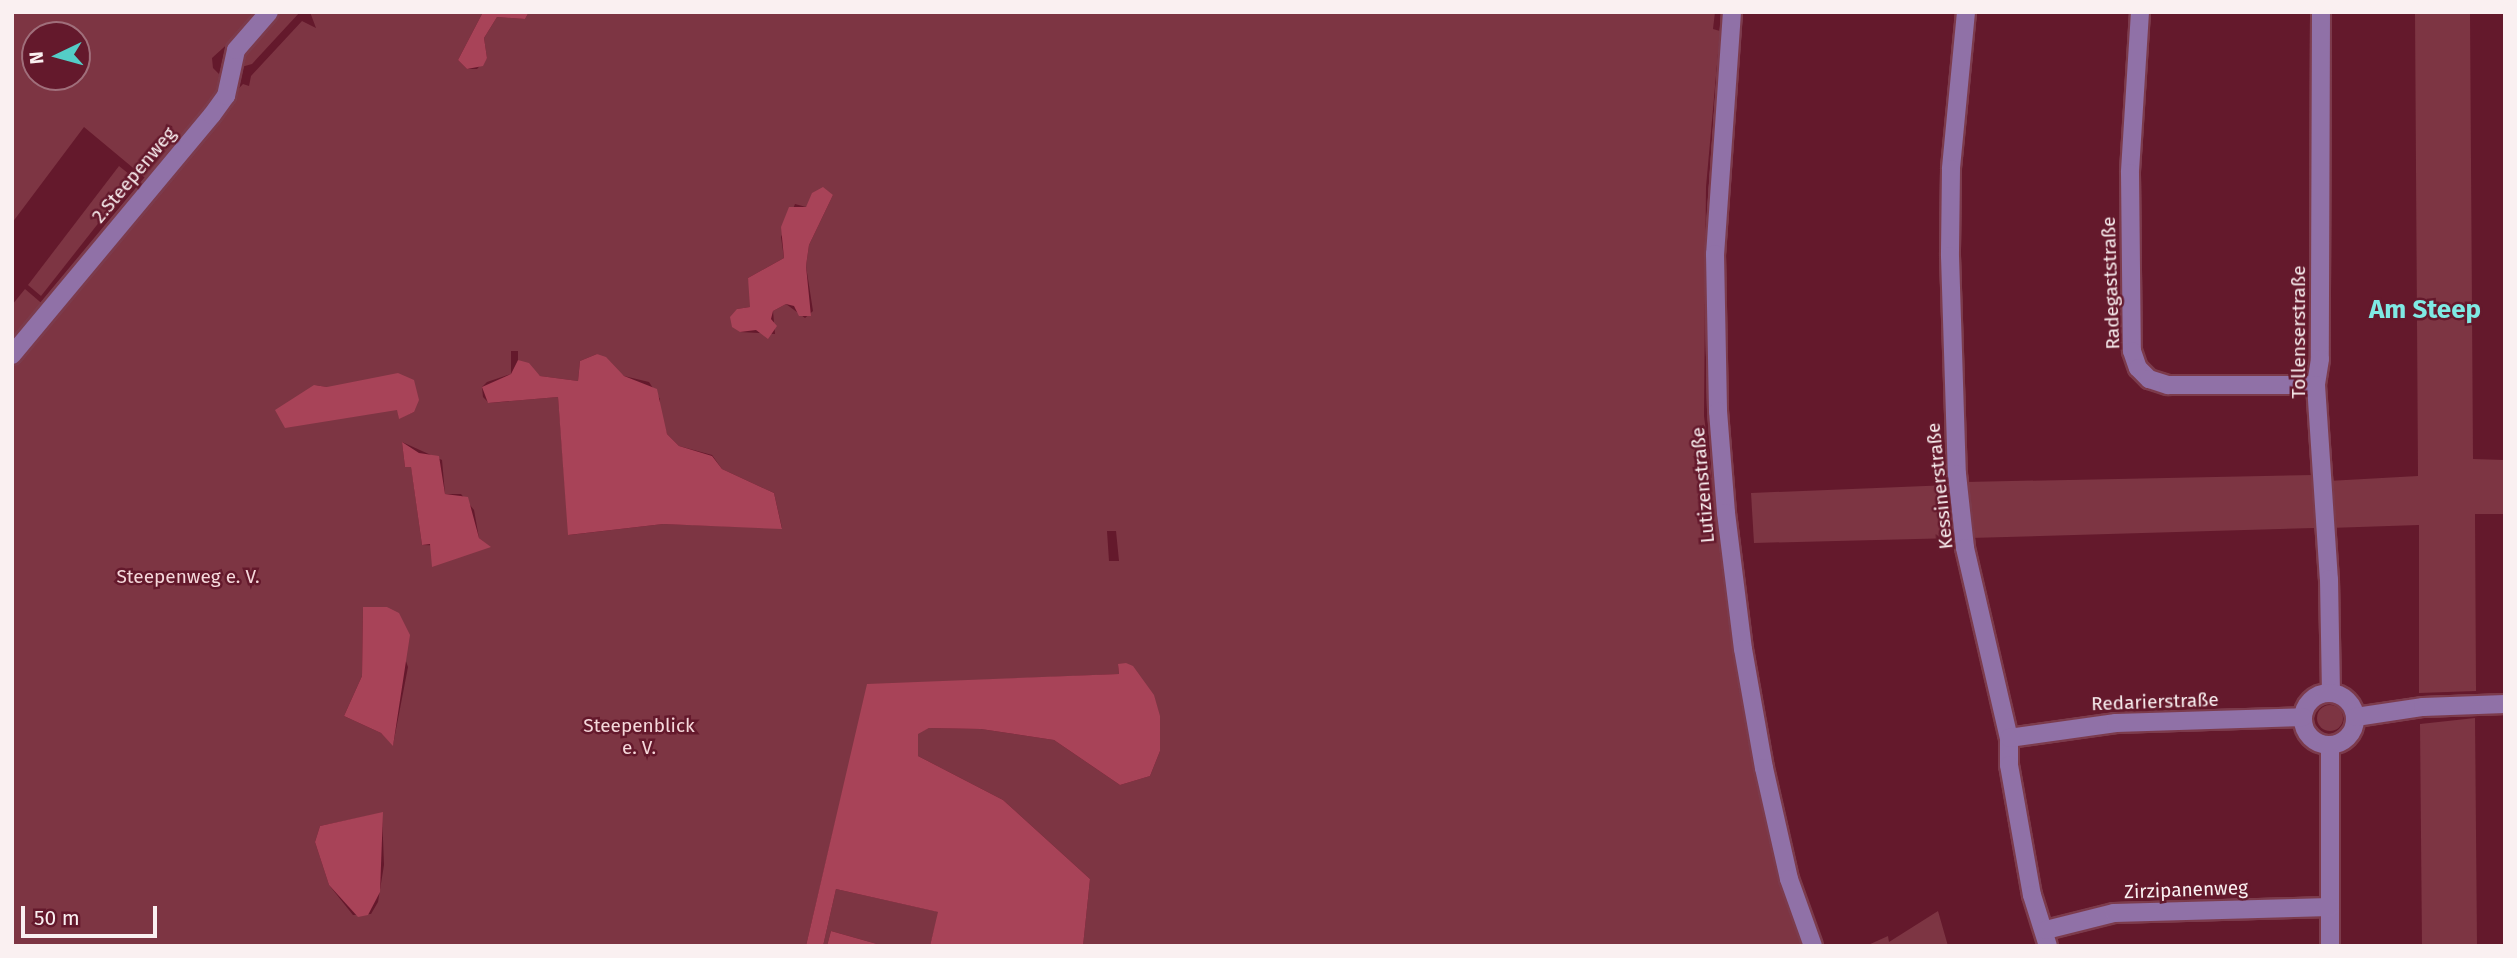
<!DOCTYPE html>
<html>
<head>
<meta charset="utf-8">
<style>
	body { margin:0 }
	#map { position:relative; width:2517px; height:958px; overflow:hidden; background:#64192c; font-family:"Fira Sans",sans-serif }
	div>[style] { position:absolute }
	.green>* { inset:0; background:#7d3543 }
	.round { border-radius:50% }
	.forest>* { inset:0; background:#a84358 }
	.roads { filter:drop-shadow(2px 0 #7c3b4c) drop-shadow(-2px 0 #7c3b4c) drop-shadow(0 2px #7c3b4c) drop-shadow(0 -2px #7c3b4c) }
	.minor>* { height:18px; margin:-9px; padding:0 9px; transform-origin:9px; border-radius:9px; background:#9071a7 }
	.minor>.ring { margin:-9px; padding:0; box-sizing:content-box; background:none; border:18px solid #9071a7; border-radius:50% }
	span { translate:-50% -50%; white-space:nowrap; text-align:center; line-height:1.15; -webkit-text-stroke:5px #64192c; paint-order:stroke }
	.street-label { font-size:19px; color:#faf0f1 }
	.park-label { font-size:19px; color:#f5d8db }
	.district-label { font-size:26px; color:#7feae4; font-weight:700 }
	.frame { position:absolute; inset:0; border:14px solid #faf0f1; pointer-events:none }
	.north { position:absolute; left:21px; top:21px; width:70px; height:70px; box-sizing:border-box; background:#64192c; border:2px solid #a06f7b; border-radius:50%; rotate:265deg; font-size:19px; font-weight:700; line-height:28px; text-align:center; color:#faf0f1 }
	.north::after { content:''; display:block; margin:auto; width:24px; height:32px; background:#54cdc7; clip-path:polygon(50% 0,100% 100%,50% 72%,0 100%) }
	.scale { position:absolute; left:21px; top:906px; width:136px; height:32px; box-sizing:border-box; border:4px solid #faf0f1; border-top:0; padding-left:9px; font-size:21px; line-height:24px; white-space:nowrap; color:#faf0f1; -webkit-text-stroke:5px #64192c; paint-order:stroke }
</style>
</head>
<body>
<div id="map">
	<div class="green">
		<i style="clip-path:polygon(evenodd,12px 12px,263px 12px,212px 58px,213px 68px,223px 78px,219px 95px,150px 182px,84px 127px,12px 223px,12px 12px,35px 35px,77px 35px,77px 77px,35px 77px,35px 35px)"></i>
		<i style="clip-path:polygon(274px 12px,300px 12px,252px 64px,238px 68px,235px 61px)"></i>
		<i style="clip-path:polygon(evenodd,310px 12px,483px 12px,458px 60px,467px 69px,477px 69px,487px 58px,484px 38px,497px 17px,525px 19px,529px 12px,1715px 12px,1713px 29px,1720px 31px,1706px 187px,1704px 416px,1739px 690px,1779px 882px,1802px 946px,1083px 946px,1090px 879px,1003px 800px,918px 756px,918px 733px,929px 728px,981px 729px,1054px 740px,1120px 785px,1150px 776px,1160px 751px,1118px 664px,1119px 674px,868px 685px,806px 946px,12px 946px,12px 362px,229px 99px,243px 84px,249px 86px,251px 76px,302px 21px,316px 28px,310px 12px,812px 193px,833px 195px,809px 245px,806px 266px,813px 311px,805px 318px,786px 304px,773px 311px,775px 334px,740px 332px,737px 309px,750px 307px,753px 300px,748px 278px,784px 258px,781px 237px,795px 204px,806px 207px,812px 202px,812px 193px,310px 12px,511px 351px,518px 351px,518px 360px,540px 376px,578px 381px,580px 361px,597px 354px,624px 376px,649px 382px,660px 399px,659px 411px,667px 434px,679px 446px,712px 455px,722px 469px,774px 493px,782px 528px,663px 524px,569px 535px,558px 397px,489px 403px,483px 397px,482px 387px,487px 382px,511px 374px,511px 351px,310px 12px,314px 385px,327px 387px,414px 412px,399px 418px,398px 410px,314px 385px,310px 12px,402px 442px,442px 460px,445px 494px,461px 494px,474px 510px,479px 538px,490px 547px,422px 545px,411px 466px,405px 467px,402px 442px,310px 12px,1107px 531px,1116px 531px,1119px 561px,1109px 561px,1107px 531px,310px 12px,363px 607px,387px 607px,408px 667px,393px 745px,381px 733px,344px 716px,362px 676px,363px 607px,310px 12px,382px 813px,384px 865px,378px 902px,371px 914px,353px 915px,329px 885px,315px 842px,320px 826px,382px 813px)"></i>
		<i style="clip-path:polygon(2415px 12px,2470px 12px,2473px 459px,2505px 460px,2505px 514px,2475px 514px,2476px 691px,2419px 693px,2419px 525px,2329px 528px,2328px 481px,2418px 476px)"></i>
		<i style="clip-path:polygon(119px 166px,134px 178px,41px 296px,28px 285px)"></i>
		<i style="clip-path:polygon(25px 289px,46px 307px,12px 348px,12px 305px)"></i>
		<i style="clip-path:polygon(2314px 475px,2314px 528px,1970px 538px,1965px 482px)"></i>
		<i style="clip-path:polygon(1950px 485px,1956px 538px,1754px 543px,1751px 493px)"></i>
		<i class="round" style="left:2317px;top:705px;width:26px;height:26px"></i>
		<i style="clip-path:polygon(2475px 718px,2477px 946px,2422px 946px,2420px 724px)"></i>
		<i style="clip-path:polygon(836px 889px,939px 912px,930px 946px,884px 946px,831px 931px,827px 946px,823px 946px)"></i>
		<i style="clip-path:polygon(1938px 911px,1948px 946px,1866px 946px,1888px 936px,1889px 942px)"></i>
	</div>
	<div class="forest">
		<i style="clip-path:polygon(483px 12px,529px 12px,525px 19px,497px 17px,484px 38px,487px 58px,483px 66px,467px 69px,458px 60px)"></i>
		<i style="clip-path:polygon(823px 187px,833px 195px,809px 245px,806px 266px,811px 316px,799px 316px,794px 306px,786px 304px,773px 311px,771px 319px,777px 326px,768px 339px,756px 330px,740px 332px,732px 327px,730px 317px,737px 309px,750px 307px,748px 278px,784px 258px,781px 227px,789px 207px,806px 207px,812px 193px)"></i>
		<i style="clip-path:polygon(597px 354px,606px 357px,624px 376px,657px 389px,667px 434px,679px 446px,712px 456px,722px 469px,774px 493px,782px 529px,663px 524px,568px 535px,558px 397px,488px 403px,482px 387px,511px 374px,518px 360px,529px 363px,540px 376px,578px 381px,580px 361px)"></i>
		<i style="clip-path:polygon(398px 373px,414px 380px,419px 400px,414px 412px,399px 419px,397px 410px,285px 428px,275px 410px,314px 385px,327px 387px)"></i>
		<i style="clip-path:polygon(402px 442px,419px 453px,439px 456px,445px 494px,468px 497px,479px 538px,491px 547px,432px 567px,430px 544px,422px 545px,411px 467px,405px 467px)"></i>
		<i style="clip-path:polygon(363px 607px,387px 607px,399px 613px,410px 635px,393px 746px,381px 733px,344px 716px,362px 676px)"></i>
		<i style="clip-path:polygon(1126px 663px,1133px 666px,1154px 695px,1160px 716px,1160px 751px,1150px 776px,1120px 785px,1054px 740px,981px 729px,929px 728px,918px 734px,918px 756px,1003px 800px,1090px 879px,1083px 946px,930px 946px,938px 912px,836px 889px,823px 946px,806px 946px,867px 684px,1119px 674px,1118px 664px)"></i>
		<i style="clip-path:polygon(383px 812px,380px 892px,368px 915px,358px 917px,329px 885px,315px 842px,320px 826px)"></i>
		<i style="clip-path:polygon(831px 931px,884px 946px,827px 946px)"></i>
	</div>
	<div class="roads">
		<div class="minor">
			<i style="left:1732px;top:12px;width:243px;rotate:94deg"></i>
			<i style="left:1715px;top:254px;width:157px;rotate:88.9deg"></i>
			<i style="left:1718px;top:411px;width:102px;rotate:85.5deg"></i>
			<i style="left:1726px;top:513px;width:137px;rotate:82.9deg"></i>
			<i style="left:1743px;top:649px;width:121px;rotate:80deg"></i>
			<i style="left:1764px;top:768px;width:114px;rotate:77.3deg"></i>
			<i style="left:1789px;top:879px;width:71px;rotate:70.3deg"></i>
			<i style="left:1966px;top:12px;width:158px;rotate:95.5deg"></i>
			<i style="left:1951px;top:169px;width:87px;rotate:90.7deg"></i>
			<i style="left:1950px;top:256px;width:218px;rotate:88.2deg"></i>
			<i style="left:1957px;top:474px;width:74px;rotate:83.8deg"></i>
			<i style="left:1965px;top:548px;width:195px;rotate:77deg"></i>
			<i style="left:2009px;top:738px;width:27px;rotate:90deg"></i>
			<i style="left:2009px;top:765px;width:132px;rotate:80deg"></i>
			<i style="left:2032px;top:895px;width:53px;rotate:72.6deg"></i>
			<i style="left:2140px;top:12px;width:161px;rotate:93.6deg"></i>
			<i style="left:2130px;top:173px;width:178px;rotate:89.4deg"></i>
			<i style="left:2132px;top:351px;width:18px;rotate:71deg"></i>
			<i style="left:2138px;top:368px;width:16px;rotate:45deg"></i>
			<i style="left:2149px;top:379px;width:20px;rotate:18deg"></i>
			<i style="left:2168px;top:385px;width:148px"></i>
			<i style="left:2321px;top:12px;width:347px;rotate:90.2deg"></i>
			<i style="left:2320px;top:359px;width:26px;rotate:99deg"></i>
			<i style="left:2316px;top:385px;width:194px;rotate:86.2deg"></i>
			<i style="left:2329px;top:579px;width:114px;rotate:89deg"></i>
			<i style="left:12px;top:355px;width:312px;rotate:-50.2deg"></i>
			<i style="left:212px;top:115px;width:24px;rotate:-54deg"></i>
			<i style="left:226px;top:96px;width:47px;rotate:-77.7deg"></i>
			<i style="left:236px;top:50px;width:50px;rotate:-49deg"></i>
			<i class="ring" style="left:2303px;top:693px;width:34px;height:34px"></i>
			<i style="left:2356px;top:717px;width:68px;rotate:-8.5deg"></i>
			<i style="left:2423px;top:707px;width:82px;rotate:-2.1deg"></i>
			<i style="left:2009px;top:738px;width:108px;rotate:-8deg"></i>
			<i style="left:2116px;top:723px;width:187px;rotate:-1.8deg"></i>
			<i style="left:2330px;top:746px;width:200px;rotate:90deg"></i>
			<i style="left:2046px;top:930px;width:70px;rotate:-14deg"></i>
			<i style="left:2114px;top:913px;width:216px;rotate:-1.6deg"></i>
		</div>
	</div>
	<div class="street-label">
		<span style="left:134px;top:175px;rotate:-50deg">2.Steepenweg</span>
		<span style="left:2111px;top:283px;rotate:-92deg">Radegaststraße</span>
		<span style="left:2299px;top:332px;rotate:-90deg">Tollenserstraße</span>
		<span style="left:1703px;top:485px;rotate:-95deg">Lutizenstraße</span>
		<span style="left:1940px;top:486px;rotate:-96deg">Kessinerstraße</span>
		<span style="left:2155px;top:702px;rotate:-2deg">Redarierstraße</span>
		<span style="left:2186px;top:890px;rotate:-2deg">Zirzipanenweg</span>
	</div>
	<div class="park-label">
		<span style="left:188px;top:577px">Steepenweg e. V.</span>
		<span style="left:639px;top:737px">Steepenblick<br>e. V.</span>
	</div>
	<div class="district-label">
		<span style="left:2425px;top:310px">Am Steep</span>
	</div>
	<div class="frame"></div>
	<div class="north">N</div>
	<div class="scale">50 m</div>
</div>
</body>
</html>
